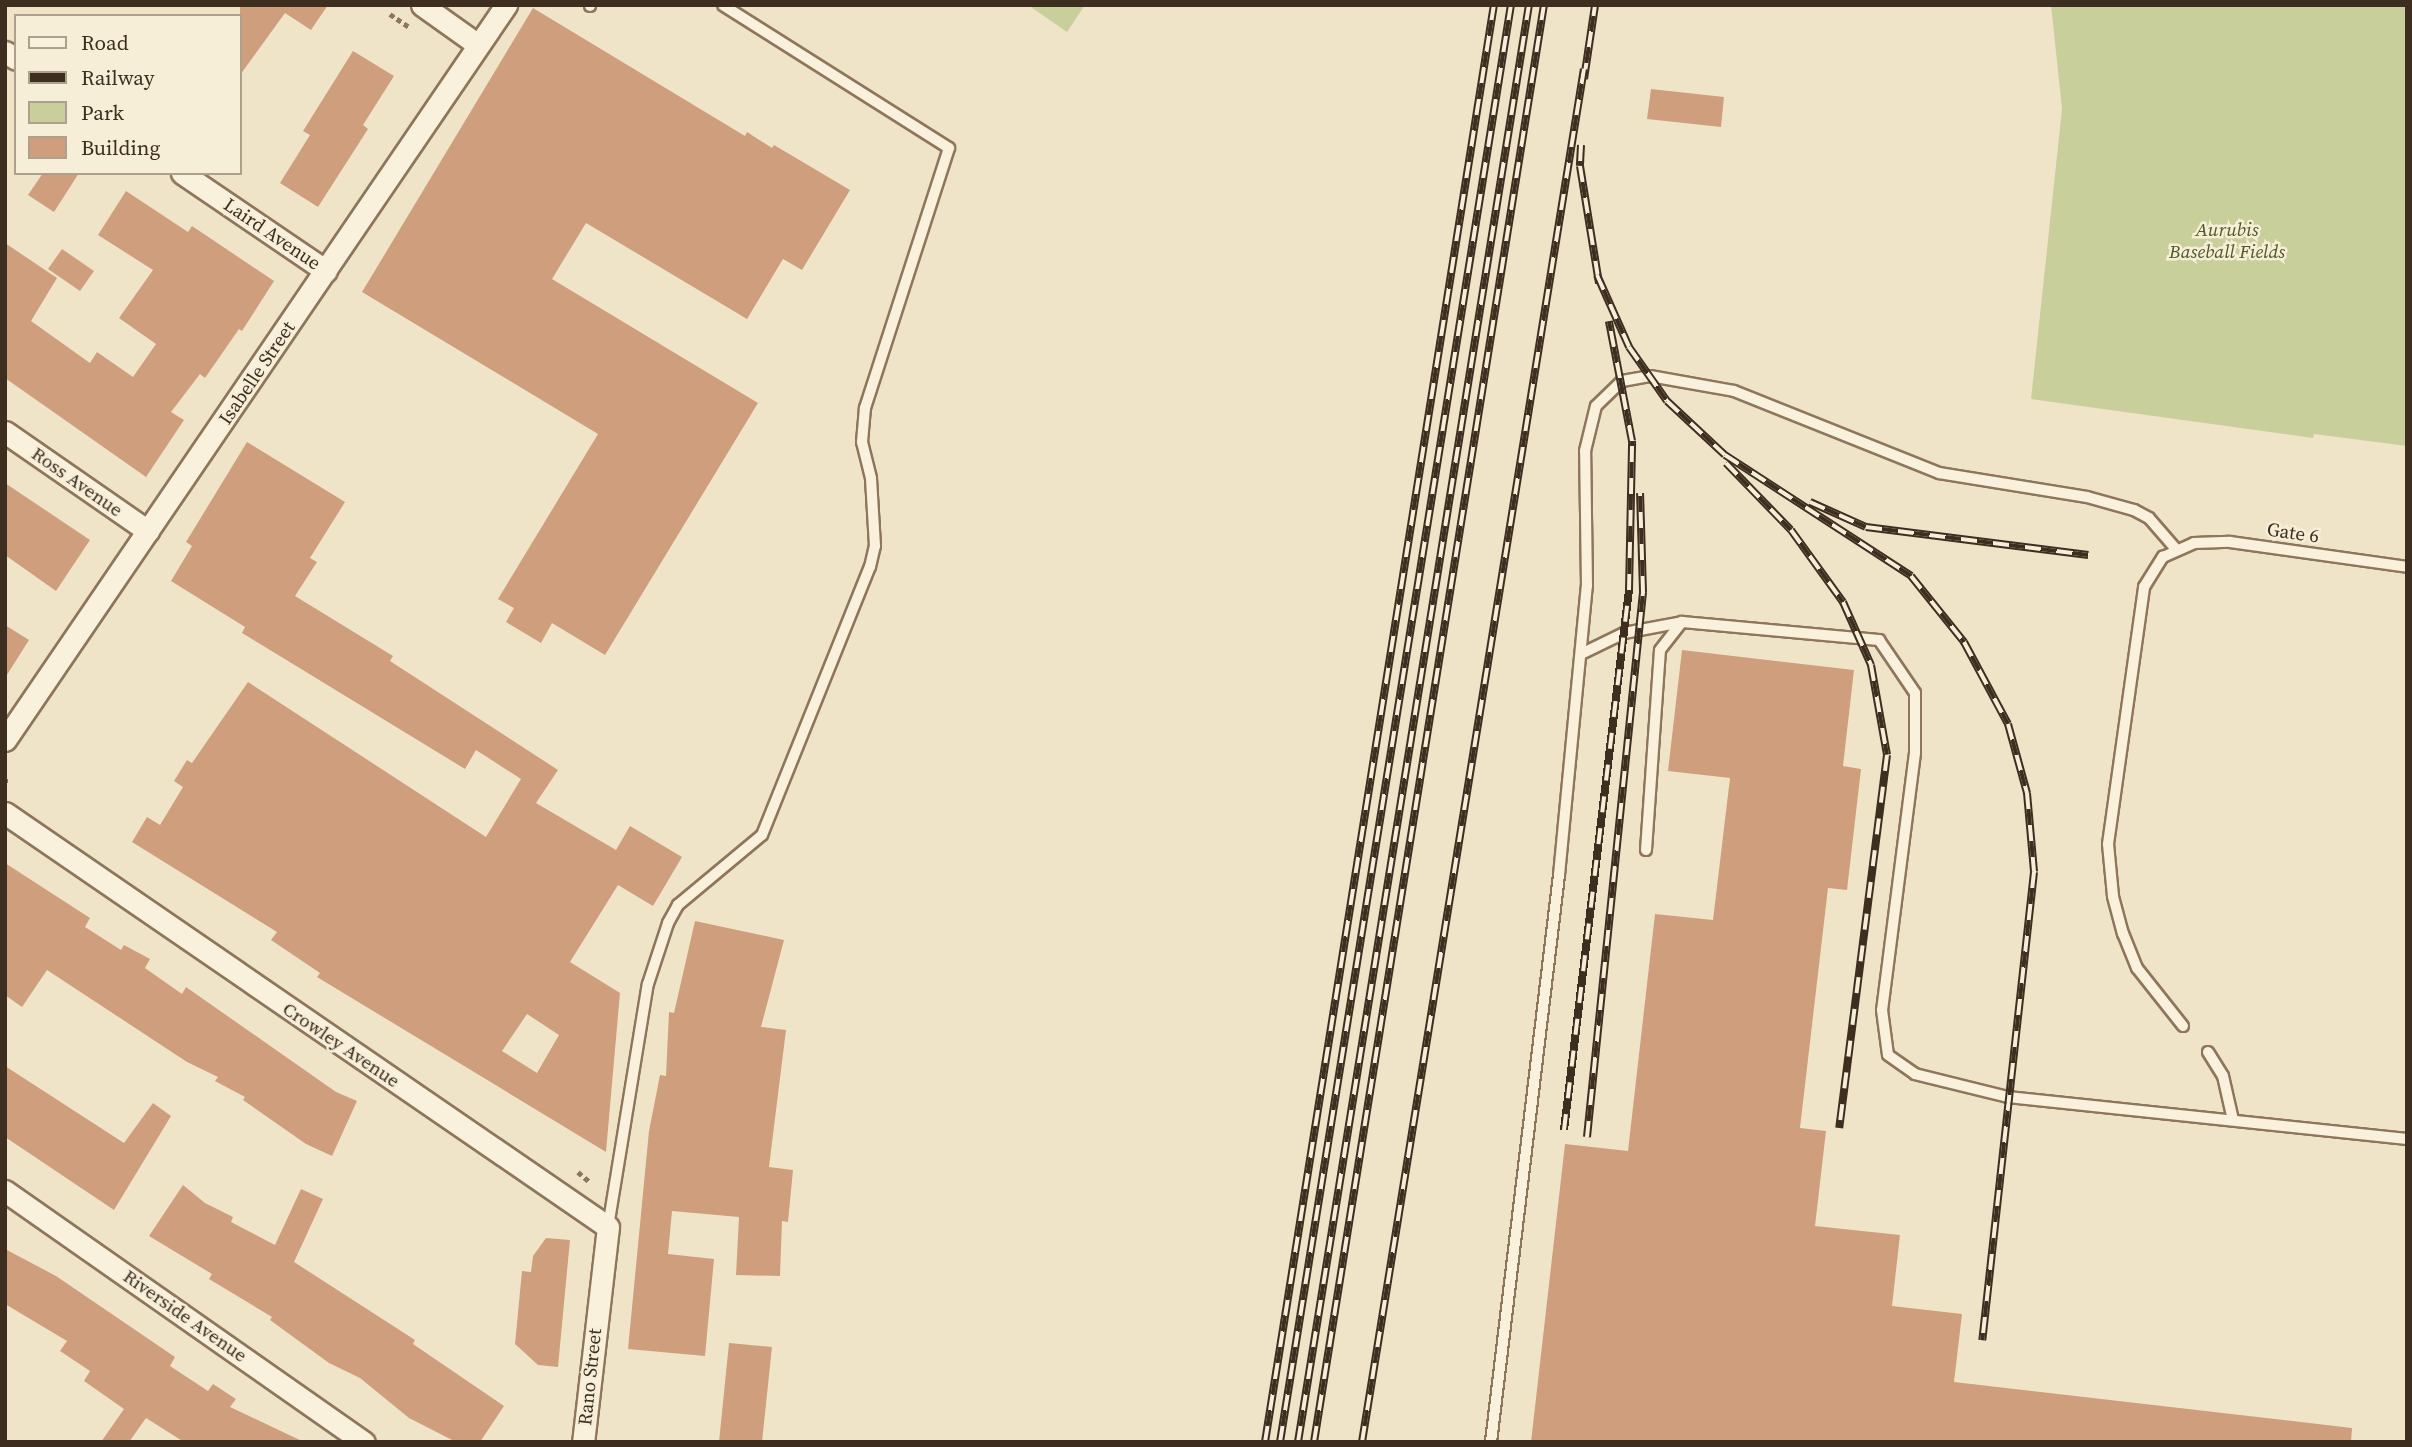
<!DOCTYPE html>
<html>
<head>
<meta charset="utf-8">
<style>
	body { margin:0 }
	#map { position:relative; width:2412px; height:1447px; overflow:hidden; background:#f0e4c8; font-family:"Source Serif 4",serif }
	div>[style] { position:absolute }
	.green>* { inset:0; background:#c9cf9b }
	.building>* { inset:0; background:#cf9f7d }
	.path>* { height:4.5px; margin-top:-2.25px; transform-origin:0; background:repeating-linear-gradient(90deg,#8d765c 0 5px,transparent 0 8.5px) }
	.roads { filter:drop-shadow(2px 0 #8d765c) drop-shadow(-2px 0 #8d765c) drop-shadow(0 2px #8d765c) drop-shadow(0 -2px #8d765c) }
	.service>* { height:10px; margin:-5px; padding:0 5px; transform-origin:5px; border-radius:5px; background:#faf1dc }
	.minor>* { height:21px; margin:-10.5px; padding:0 10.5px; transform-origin:10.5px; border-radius:10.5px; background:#faf1dc }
	.rail>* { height:8px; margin-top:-4px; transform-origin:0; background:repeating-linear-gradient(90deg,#f7eed8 0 16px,#3d2e20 0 32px); box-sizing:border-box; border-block:2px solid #3d2e20 }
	span { translate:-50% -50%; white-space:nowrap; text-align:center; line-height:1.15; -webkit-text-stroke:5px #f7eed8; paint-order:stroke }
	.park-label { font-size:19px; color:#4d5a26; font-style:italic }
	.street-label { font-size:19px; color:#3d2e20 }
	.frame { position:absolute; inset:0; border:7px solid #3d2e20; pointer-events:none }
	.legend { position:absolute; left:14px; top:14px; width:228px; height:161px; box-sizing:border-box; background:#f7eed8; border:2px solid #ada18e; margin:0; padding:9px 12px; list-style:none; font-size:21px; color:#3d2e20 }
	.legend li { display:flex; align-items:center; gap:14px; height:35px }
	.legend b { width:35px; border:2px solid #ada18e }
</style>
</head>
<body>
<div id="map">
	<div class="green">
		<i style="clip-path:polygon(1028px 5px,1085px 5px,1067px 32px)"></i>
		<i style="clip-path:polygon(2051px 5px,2407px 5px,2407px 446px,2314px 434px,2313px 438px,2031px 399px,2062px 109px)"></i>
	</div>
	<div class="building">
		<i style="clip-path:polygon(240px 5px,328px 5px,311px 30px,285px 13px,240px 75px)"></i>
		<i style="clip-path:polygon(533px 8px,745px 136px,747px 132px,772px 148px,774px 145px,850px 190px,802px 270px,783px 259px,747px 319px,586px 223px,552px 279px,758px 403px,605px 655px,552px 623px,541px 643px,506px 622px,514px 608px,498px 599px,598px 434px,362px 292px)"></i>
		<i style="clip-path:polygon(353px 51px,394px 76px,363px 125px,368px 129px,318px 207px,280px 183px,310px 135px,303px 131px)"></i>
		<i style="clip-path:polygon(1651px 89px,1724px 97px,1721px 127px,1647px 119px)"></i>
		<i style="clip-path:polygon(43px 173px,79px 173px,54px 212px,28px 195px)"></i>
		<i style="clip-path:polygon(126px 191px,188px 232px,192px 226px,274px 281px,242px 331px,239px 329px,205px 378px,200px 374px,171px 412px,184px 420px,146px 477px,5px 378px,5px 243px,57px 278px,31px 321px,90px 363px,97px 352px,133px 377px,156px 344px,119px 318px,153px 270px,98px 235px)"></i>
		<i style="clip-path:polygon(62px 249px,94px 271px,80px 291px,48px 269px)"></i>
		<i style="clip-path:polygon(evenodd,247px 442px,345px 502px,310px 558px,317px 562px,295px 596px,393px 656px,390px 661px,558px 770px,536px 803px,616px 850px,630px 826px,682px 857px,653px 906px,618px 885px,570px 962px,620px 993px,606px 1152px,317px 977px,320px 973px,271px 940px,277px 932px,132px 842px,147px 817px,160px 825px,183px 787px,174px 781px,187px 760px,192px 763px,248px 682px,486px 837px,521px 779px,476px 750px,465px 769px,242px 633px,245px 627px,171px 581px,192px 546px,186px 542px,247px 442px,527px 1014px,559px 1035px,537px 1073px,502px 1051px,527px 1014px)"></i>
		<i style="clip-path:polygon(5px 483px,90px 540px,56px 591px,5px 555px)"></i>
		<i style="clip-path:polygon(5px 625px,29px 640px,5px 678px)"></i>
		<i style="clip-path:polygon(1682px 650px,1854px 670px,1843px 766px,1861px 769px,1847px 890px,1828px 888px,1800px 1128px,1826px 1131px,1815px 1226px,1900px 1235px,1892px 1306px,1962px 1314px,1954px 1382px,2352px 1428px,2351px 1442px,1531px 1442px,1565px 1144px,1628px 1151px,1655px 914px,1713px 920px,1730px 778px,1668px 771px)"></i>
		<i style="clip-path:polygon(5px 863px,90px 918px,85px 927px,121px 950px,124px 945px,150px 959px,145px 968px,182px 994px,186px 987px,336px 1092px,357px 1101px,332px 1156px,306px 1144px,243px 1100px,245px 1097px,215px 1081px,218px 1077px,187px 1062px,47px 970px,22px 1007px,5px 995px)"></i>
		<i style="clip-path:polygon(695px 921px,784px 940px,761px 1027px,786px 1030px,769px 1167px,793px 1170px,788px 1222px,782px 1221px,780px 1276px,736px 1275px,739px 1217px,672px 1211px,668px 1254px,714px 1259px,705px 1356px,628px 1349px,649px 1131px,660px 1075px,666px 1076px,669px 1012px,674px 1013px)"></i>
		<i style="clip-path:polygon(5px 1066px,124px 1143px,153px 1103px,171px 1116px,114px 1210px,5px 1137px)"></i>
		<i style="clip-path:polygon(183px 1185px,205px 1203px,233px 1217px,231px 1222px,275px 1245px,301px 1189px,323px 1199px,294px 1262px,415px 1340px,413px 1344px,504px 1406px,480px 1442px,456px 1442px,409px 1418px,360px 1378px,329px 1363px,270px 1320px,272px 1317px,209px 1279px,212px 1274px,149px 1236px)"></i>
		<i style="clip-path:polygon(546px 1238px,570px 1240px,558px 1367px,538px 1365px,515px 1344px,522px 1271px,531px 1272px,533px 1256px)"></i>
		<i style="clip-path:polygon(5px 1249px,56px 1276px,175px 1357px,170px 1366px,208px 1391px,213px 1384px,236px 1399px,230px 1407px,304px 1442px,184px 1442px,146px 1418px,129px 1442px,101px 1442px,124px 1409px,84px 1381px,90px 1371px,60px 1351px,67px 1341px,5px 1304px)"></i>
		<i style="clip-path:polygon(729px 1343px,772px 1347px,762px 1442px,719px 1442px)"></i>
	</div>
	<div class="path">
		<i style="left:390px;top:14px;width:23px;rotate:34deg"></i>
		<i style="left:5px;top:781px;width:3px"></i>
		<i style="left:578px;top:1172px;width:16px;rotate:40deg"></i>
	</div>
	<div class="roads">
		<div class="service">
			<i style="left:590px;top:6px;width:1px;rotate:-90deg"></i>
			<i style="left:1581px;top:654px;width:48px;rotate:-26deg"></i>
			<i style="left:1624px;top:633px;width:59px;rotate:-10.7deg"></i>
			<i style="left:1646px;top:850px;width:200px;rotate:-86deg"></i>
			<i style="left:1660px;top:650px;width:36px;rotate:-52deg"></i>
			<i style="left:1682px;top:622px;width:198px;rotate:5.2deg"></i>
			<i style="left:1879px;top:640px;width:64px;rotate:55.8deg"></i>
			<i style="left:1915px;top:693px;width:60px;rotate:90deg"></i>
			<i style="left:1915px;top:753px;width:259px;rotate:97.3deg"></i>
			<i style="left:1882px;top:1010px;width:45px;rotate:82.4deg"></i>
			<i style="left:1888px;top:1055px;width:33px;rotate:35deg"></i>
			<i style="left:1915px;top:1074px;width:96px;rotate:13.9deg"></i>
			<i style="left:2008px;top:1097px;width:401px;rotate:6deg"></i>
			<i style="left:2183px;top:1026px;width:74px;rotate:-128.4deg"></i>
			<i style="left:2137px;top:968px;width:37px;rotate:-112deg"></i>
			<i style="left:2123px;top:934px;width:39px;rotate:-105deg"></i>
			<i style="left:2113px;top:896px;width:52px;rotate:-95.5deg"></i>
			<i style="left:2108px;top:844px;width:260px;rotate:-82deg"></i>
			<i style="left:2144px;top:587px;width:36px;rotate:-58deg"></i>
			<i style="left:2163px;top:557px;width:34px;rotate:-24deg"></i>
			<i style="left:2194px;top:543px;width:36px;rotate:-2deg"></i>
			<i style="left:2230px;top:542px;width:179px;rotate:8deg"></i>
			<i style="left:2208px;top:1052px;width:28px;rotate:58deg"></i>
			<i style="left:2223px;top:1076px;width:45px;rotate:77.2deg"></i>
			<i style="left:608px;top:1227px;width:246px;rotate:-80.7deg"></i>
			<i style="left:648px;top:984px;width:64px;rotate:-71.8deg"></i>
			<i style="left:668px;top:923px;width:21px;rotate:-61deg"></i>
			<i style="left:678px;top:905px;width:109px;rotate:-39.8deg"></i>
			<i style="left:762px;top:835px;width:289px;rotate:-68.1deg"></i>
			<i style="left:870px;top:567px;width:22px;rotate:-77deg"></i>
			<i style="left:875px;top:546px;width:68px;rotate:-93.4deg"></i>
			<i style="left:871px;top:478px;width:37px;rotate:-104deg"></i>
			<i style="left:862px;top:442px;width:34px;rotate:-85deg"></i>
			<i style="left:865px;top:408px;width:273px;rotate:-72.1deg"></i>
			<i style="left:949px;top:148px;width:267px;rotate:-147.7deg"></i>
			<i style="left:1491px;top:1442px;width:571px;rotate:-83.16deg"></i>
			<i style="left:1559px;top:875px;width:290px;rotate:-84.5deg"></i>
			<i style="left:1587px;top:586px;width:135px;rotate:-90.8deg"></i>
			<i style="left:1585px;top:451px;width:46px;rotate:-76.3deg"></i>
			<i style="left:1596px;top:406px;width:36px;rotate:-44deg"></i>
			<i style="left:1622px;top:381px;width:28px;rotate:-10deg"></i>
			<i style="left:1650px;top:376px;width:85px;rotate:10.1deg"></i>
			<i style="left:1734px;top:391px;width:221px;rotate:21.8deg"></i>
			<i style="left:1939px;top:473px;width:150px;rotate:9.2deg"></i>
			<i style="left:2087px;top:497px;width:49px;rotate:15.5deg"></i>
			<i style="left:2134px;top:510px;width:17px;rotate:28deg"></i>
			<i style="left:2149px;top:518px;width:40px;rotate:49deg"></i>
		</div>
		<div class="minor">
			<i style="left:422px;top:5px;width:69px;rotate:35.5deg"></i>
			<i style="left:5px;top:52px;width:13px;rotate:32deg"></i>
			<i style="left:182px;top:173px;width:174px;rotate:34.2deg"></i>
			<i style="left:5px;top:432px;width:174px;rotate:34.7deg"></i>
			<i style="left:5px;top:740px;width:890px;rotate:-55.72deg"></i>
			<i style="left:5px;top:813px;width:731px;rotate:34.47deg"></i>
			<i style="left:608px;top:1227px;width:216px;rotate:96.6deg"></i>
			<i style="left:5px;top:1191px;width:438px;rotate:35deg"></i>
		</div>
	</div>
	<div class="rail">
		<i style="left:1584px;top:79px;width:75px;rotate:-81.5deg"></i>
		<i style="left:1581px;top:145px;width:21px;rotate:93deg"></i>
		<i style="left:1580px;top:166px;width:119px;rotate:80.8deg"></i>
		<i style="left:1597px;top:275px;width:79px;rotate:66deg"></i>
		<i style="left:1629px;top:347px;width:66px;rotate:54.9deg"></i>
		<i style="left:1667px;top:401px;width:79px;rotate:43deg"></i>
		<i style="left:1725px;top:455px;width:222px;rotate:33deg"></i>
		<i style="left:1911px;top:576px;width:85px;rotate:51.2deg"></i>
		<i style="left:1964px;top:642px;width:93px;rotate:61.8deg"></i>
		<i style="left:2008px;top:724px;width:72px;rotate:74.6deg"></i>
		<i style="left:2027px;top:793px;width:79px;rotate:84.9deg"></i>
		<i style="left:2034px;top:872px;width:471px;rotate:96.3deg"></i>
		<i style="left:1726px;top:463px;width:93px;rotate:45.9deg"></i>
		<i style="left:1791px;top:530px;width:89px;rotate:54.2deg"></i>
		<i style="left:1843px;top:602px;width:69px;rotate:66deg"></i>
		<i style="left:1871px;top:665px;width:91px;rotate:79.9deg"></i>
		<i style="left:1887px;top:755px;width:376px;rotate:97.3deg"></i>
		<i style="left:1810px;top:502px;width:61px;rotate:24.1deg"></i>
		<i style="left:1866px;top:527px;width:224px;rotate:7.2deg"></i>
		<i style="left:1564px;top:1130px;width:544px;rotate:-83.14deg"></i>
		<i style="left:1629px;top:590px;width:149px;rotate:-88.8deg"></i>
		<i style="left:1632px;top:441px;width:122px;rotate:-100.9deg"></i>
		<i style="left:1587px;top:1137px;width:548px;rotate:-84.13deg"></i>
		<i style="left:1643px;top:592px;width:99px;rotate:-91.7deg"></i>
		<i style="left:1265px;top:1442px;width:1455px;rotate:-80.95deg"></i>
		<i style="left:1280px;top:1442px;width:1455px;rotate:-80.87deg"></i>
		<i style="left:1298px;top:1442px;width:1455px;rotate:-80.87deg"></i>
		<i style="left:1314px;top:1442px;width:1455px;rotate:-80.91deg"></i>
		<i style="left:1362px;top:1442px;width:1391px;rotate:-80.82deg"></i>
	</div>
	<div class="park-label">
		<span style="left:2227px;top:241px">Aurubis<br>Baseball Fields</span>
	</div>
	<div class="street-label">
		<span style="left:272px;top:234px;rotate:34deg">Laird Avenue</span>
		<span style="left:257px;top:373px;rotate:-56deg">Isabelle Street</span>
		<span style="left:77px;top:482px;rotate:35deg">Ross Avenue</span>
		<span style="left:2293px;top:533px;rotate:8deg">Gate 6</span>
		<span style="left:341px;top:1045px;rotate:34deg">Crowley Avenue</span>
		<span style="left:185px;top:1316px;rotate:35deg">Riverside Avenue</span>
		<span style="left:590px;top:1377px;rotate:-84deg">Rano Street</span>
	</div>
	<div class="frame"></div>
	<ul class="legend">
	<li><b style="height:9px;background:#faf1dc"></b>Road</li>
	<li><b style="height:9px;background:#3d2e20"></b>Railway</li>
	<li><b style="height:19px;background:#c9cf9b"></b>Park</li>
	<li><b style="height:19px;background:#cf9f7d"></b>Building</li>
	</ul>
</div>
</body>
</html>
